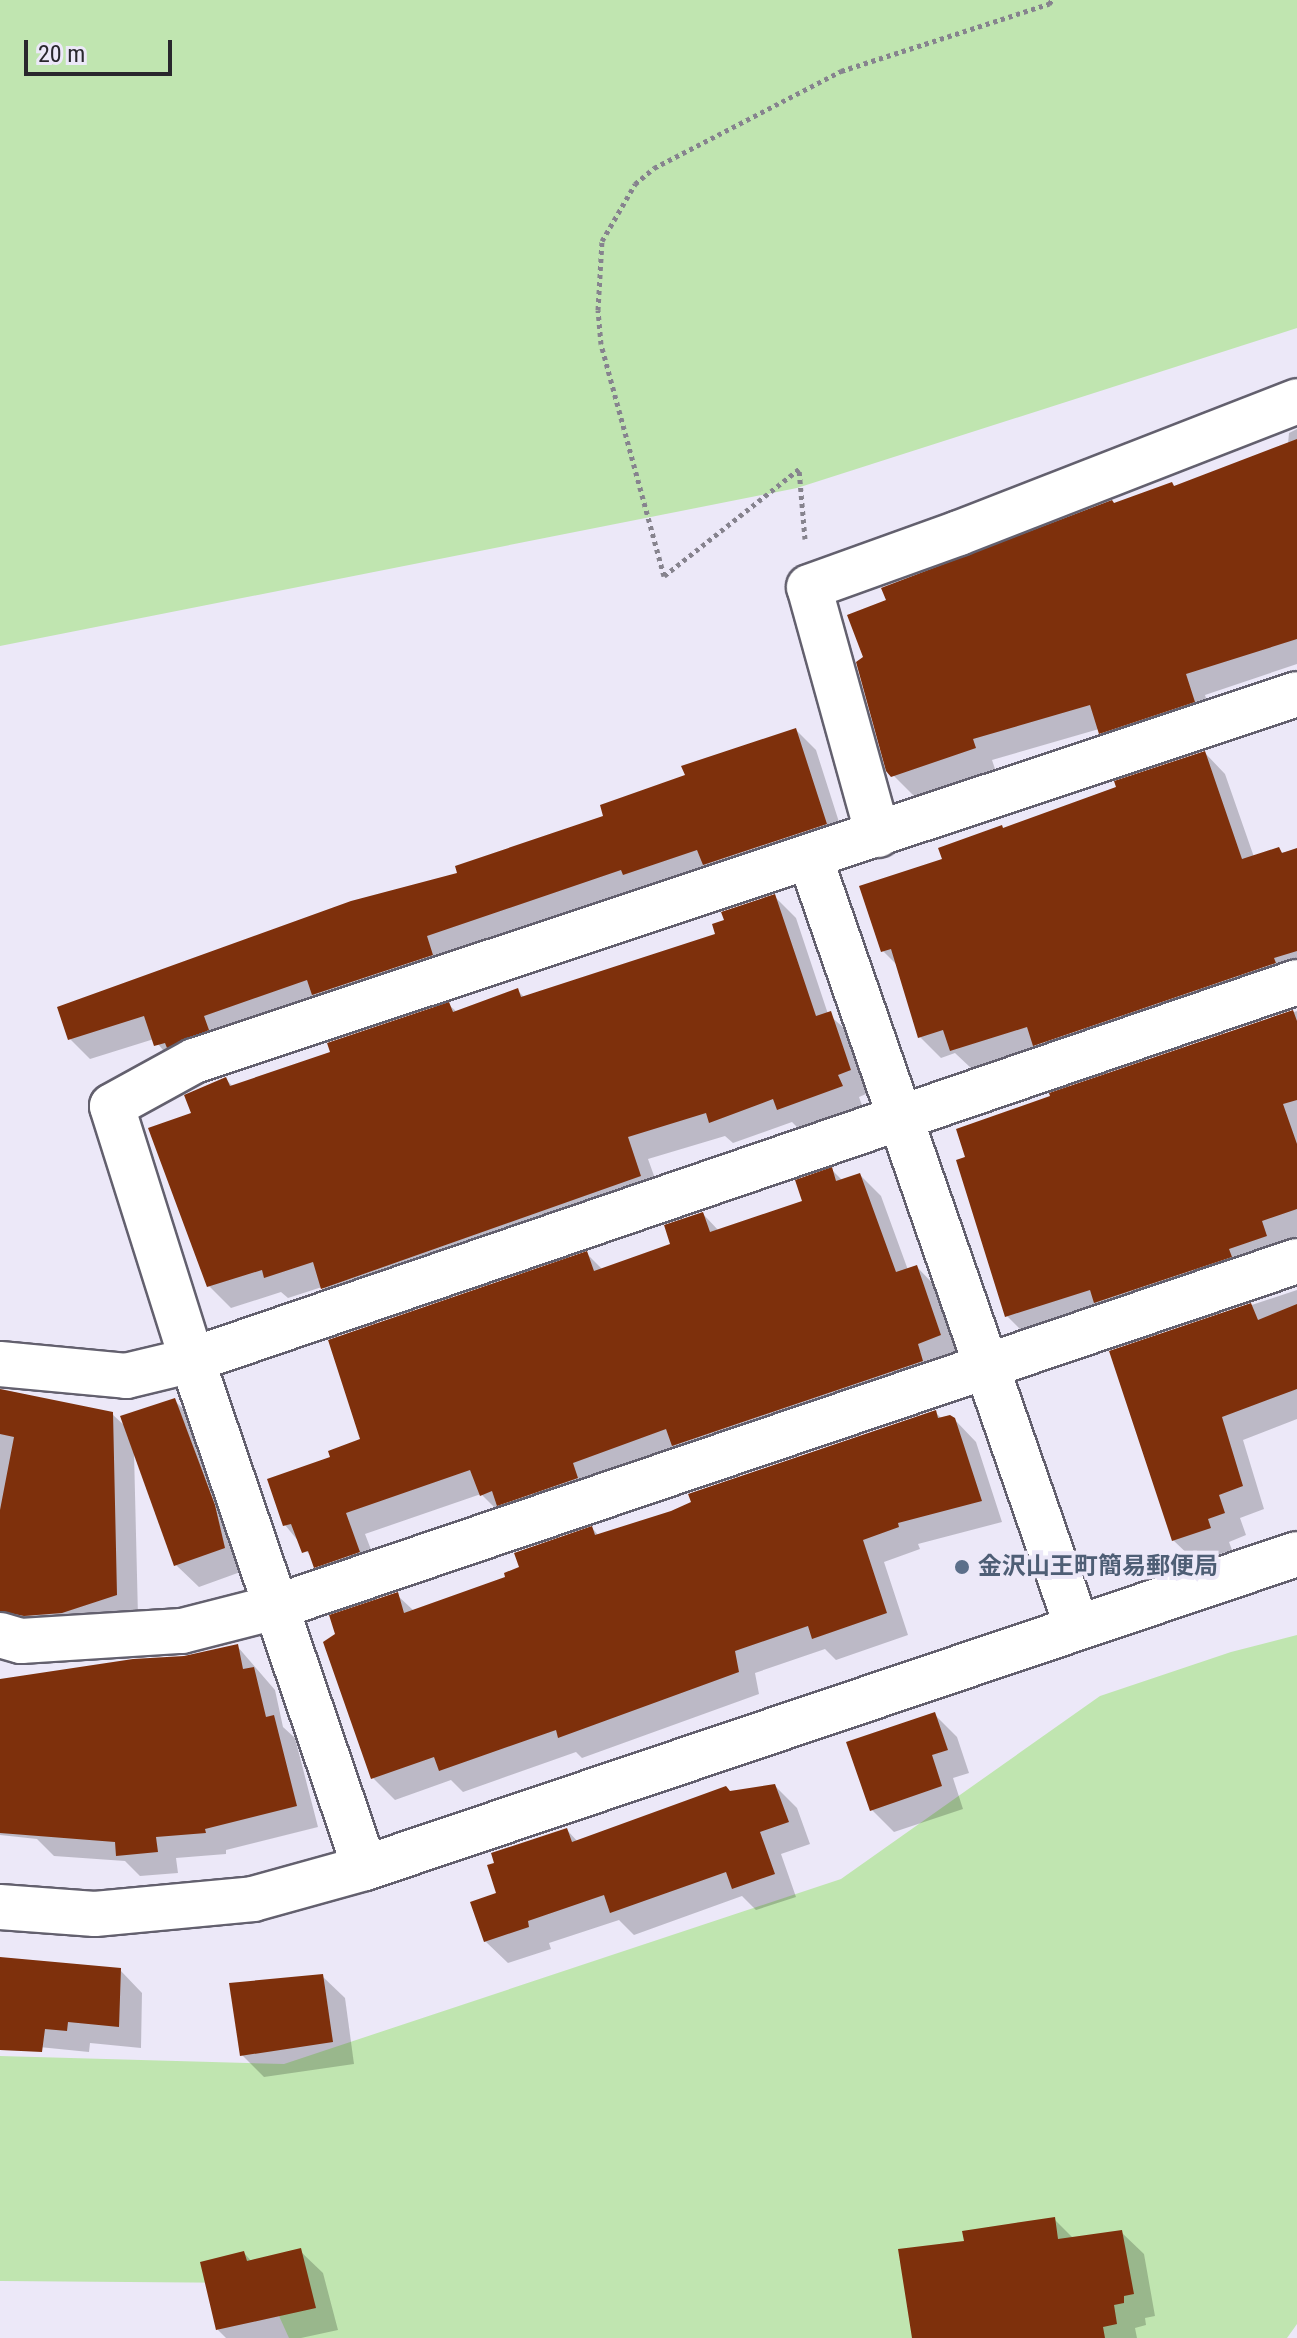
<!DOCTYPE html>
<html>
<head>
<meta charset="utf-8">
<style>
	body { margin:0 }
	#map { position:relative; width:1297px; height:2338px; overflow:hidden; background:#ece8f8; font-family:"Roboto Condensed","Noto Sans JP",sans-serif }
	div>[style] { position:absolute }
	.green>* { inset:0; background:#c0e5b0 }
	.shadow>* { inset:0; background:#0003 }
	.building>* { inset:0; background:#7e300c }
	.path>* { height:5px; margin-top:-2.5px; transform-origin:0; background:repeating-linear-gradient(90deg,#86838e 0 4px,transparent 0 8px) }
	.roads { filter:drop-shadow(2px 0 #63606e) drop-shadow(-2px 0 #63606e) drop-shadow(0 2px #63606e) drop-shadow(0 -2px #63606e) }
	.minor>* { height:44px; margin:-22px; padding:0 22px; transform-origin:22px; border-radius:22px; background:#fff }
	.tertiary>* { height:44px; margin:-22px; padding:0 22px; transform-origin:22px; border-radius:22px; background:#fff }
	.dots>* { width:22px; height:22px; translate:-50% -50%; box-sizing:border-box; border:4px solid #ece8f8; border-radius:50% }
	span { translate:-50% -50%; white-space:nowrap; text-align:center; line-height:1.15; -webkit-text-stroke:8px #ece8f8; paint-order:stroke }
	.service-label { font-size:24px; color:#4e5e75; font-weight:700 }
	.left { translate:0 -50%; text-align:left }
	.scale { position:absolute; left:24px; top:40px; width:148px; height:36px; box-sizing:border-box; border:4px solid #29272d; border-top:0; padding-left:10px; font-size:24px; line-height:28px; white-space:nowrap; color:#29272d; -webkit-text-stroke:6px #ece8f8; paint-order:stroke }
</style>
</head>
<body>
<div id="map">
	<div class="green">
		<i style="clip-path:polygon(0 0,1297px 0,1297px 328px,797px 488px,0 646px)"></i>
		<i style="clip-path:polygon(1297px 1635px,1297px 2324px,1287px 2338px,289px 2338px,264px 2283px,0 2281px,0 2056px,284px 2064px,841px 1879px,1100px 1696px,1231px 1652px)"></i>
	</div>
	<div class="shadow">
		<i style="clip-path:polygon(1297px 429px,1297px 664px,1205px 695px,1214px 722px,1121px 753px,1099px 729px,992px 760px,995px 769px,914px 796px,893px 775px,1115px 505px,1175px 487px,1288px 444px,1289px 433px)"></i>
		<i style="clip-path:polygon(796px 730px,816px 750px,846px 844px,176px 1066px,154px 1039px,90px 1059px,70px 1039px,606px 817px,687px 776px)"></i>
		<i style="clip-path:polygon(1205px 753px,1225px 774px,1254px 857px,1297px 850px,1297px 983px,973px 1070px,955px 1053px,941px 1058px,920px 1037px,898px 966px,883px 951px,944px 860px,1004px 830px)"></i>
		<i style="clip-path:polygon(774px 896px,796px 918px,828px 1014px,852px 1035px,871px 1092px,859px 1097px,863px 1108px,801px 1131px,792px 1122px,733px 1143px,725px 1136px,648px 1159px,662px 1198px,345px 1310px,322px 1287px,288px 1298px,281px 1292px,231px 1308px,209px 1286px,193px 1114px,186px 1096px,226px 1079px,233px 1087px,333px 1053px,449px 1005px,457px 1012px,517px 990px,525px 998px,718px 935px)"></i>
		<i style="clip-path:polygon(1297px 1011px,1297px 1236px,1281px 1242px,1290px 1264px,1028px 1337px,1007px 1316px,959px 1161px,1052px 1098px,1051px 1095px)"></i>
		<i style="clip-path:polygon(832px 1170px,843px 1181px,860px 1175px,881px 1196px,908px 1270px,917px 1267px,938px 1289px,961px 1356px,503px 1516px,481px 1494px,365px 1534px,380px 1573px,337px 1588px,285px 1525px,332px 1459px,362px 1441px,587px 1254px,603px 1270px,673px 1245px,703px 1214px,719px 1231px,804px 1202px)"></i>
		<i style="clip-path:polygon(1297px 1290px,1297px 1419px,1243px 1440px,1264px 1509px,1240px 1518px,1246px 1535px,1229px 1542px,1232px 1550px,1196px 1562px,1173px 1540px,1111px 1352px)"></i>
		<i style="clip-path:polygon(0 1389px,112px 1414px,126px 1427px,174px 1400px,197px 1423px,246px 1570px,199px 1587px,176px 1565px,134px 1452px,138px 1616px,0 1644px)"></i>
		<i style="clip-path:polygon(935px 1412px,942px 1419px,954px 1419px,976px 1442px,1002px 1522px,918px 1544px,920px 1549px,884px 1562px,908px 1635px,836px 1660px,825px 1649px,755px 1673px,759px 1694px,582px 1758px,576px 1752px,463px 1792px,451px 1780px,395px 1800px,373px 1778px,325px 1643px,397px 1595px,414px 1611px,508px 1578px,592px 1528px,599px 1536px,672px 1513px)"></i>
		<i style="clip-path:polygon(237px 1646px,275px 1690px,283px 1727px,295px 1738px,318px 1827px,226px 1850px,226px 1854px,176px 1858px,178px 1873px,140px 1876px,125px 1861px,54px 1856px,37px 1839px,0 1835px,0 1681px,184px 1658px)"></i>
		<i style="clip-path:polygon(935px 1715px,957px 1737px,969px 1773px,953px 1778px,963px 1809px,894px 1832px,872px 1810px)"></i>
		<i style="clip-path:polygon(775px 1786px,797px 1808px,810px 1844px,781px 1854px,796px 1897px,756px 1910px,742px 1896px,634px 1935px,619px 1920px,549px 1943px,551px 1949px,508px 1963px,485px 1941px,499px 1894px,567px 1830px,578px 1842px,730px 1793px)"></i>
		<i style="clip-path:polygon(120px 1970px,142px 1993px,141px 2048px,90px 2043px,89px 2052px,39px 2047px,17px 2025px)"></i>
		<i style="clip-path:polygon(322px 1976px,345px 1998px,354px 2064px,264px 2077px,242px 2055px,231px 1984px)"></i>
		<i style="clip-path:polygon(1054px 2219px,1074px 2239px,1121px 2232px,1144px 2254px,1155px 2316px,1145px 2318px,1146px 2325px,1135px 2328px,1137px 2338px,914px 2338px,967px 2243px)"></i>
		<i style="clip-path:polygon(300px 2251px,323px 2273px,338px 2330px,301px 2338px,226px 2338px,218px 2330px,244px 2253px,252px 2262px)"></i>
	</div>
	<div class="building">
		<i style="clip-path:polygon(1297px 439px,1297px 639px,1186px 674px,1195px 702px,1099px 734px,1090px 705px,973px 739px,976px 748px,891px 777px,886px 771px,856px 662px,863px 657px,847px 615px,886px 600px,881px 588px,1112px 500px,1114px 503px,1172px 482px,1174px 486px)"></i>
		<i style="clip-path:polygon(796px 728px,827px 824px,703px 865px,697px 850px,623px 875px,621px 870px,427px 936px,433px 955px,312px 995px,307px 980px,204px 1016px,209px 1030px,167px 1048px,165px 1043px,154px 1046px,144px 1016px,68px 1040px,57px 1007px,351px 901px,457px 873px,455px 866px,603px 816px,600px 805px,685px 775px,681px 766px)"></i>
		<i style="clip-path:polygon(1205px 751px,1242px 859px,1279px 847px,1282px 853px,1297px 848px,1297px 951px,1274px 958px,1276px 963px,1033px 1046px,1027px 1027px,950px 1051px,943px 1030px,918px 1038px,891px 949px,881px 952px,859px 886px,942px 859px,938px 848px,1002px 825px,1003px 828px,1116px 787px,1114px 781px)"></i>
		<i style="clip-path:polygon(775px 894px,816px 1016px,831px 1011px,851px 1070px,838px 1075px,843px 1086px,777px 1110px,773px 1099px,709px 1123px,706px 1113px,628px 1137px,641px 1176px,321px 1289px,313px 1262px,264px 1278px,262px 1270px,207px 1287px,148px 1128px,191px 1113px,184px 1095px,226px 1077px,230px 1086px,330px 1052px,327px 1043px,449px 1002px,453px 1012px,518px 988px,521px 997px,715px 934px,712px 924px,724px 920px,721px 912px)"></i>
		<i style="clip-path:polygon(1293px 1010px,1297px 1021px,1297px 1100px,1283px 1104px,1297px 1144px,1297px 1209px,1262px 1221px,1267px 1236px,1229px 1249px,1232px 1257px,1094px 1303px,1090px 1290px,1005px 1317px,956px 1160px,965px 1157px,956px 1129px,1050px 1096px,1049px 1093px)"></i>
		<i style="clip-path:polygon(832px 1167px,836px 1181px,860px 1173px,896px 1272px,917px 1265px,941px 1335px,918px 1344px,923px 1361px,672px 1446px,666px 1429px,573px 1463px,578px 1478px,497px 1506px,492px 1491px,480px 1496px,470px 1470px,346px 1513px,360px 1552px,314px 1568px,308px 1551px,302px 1553px,291px 1524px,283px 1526px,267px 1479px,330px 1457px,328px 1451px,360px 1439px,328px 1340px,587px 1251px,594px 1271px,670px 1244px,664px 1225px,703px 1212px,710px 1232px,802px 1201px,795px 1180px)"></i>
		<i style="clip-path:polygon(1251px 1303px,1258px 1320px,1297px 1304px,1297px 1389px,1222px 1417px,1243px 1486px,1219px 1495px,1225px 1513px,1208px 1519px,1211px 1528px,1172px 1541px,1109px 1351px)"></i>
		<i style="clip-path:polygon(0 1389px,113px 1412px,117px 1595px,62px 1613px,24px 1616px,0 1611px,0 1510px,14px 1437px,0 1434px)"></i>
		<i style="clip-path:polygon(175px 1398px,215px 1505px,225px 1548px,174px 1566px,120px 1416px)"></i>
		<i style="clip-path:polygon(936px 1410px,938px 1418px,950px 1415px,955px 1418px,982px 1501px,898px 1523px,899px 1527px,863px 1540px,887px 1613px,812px 1639px,808px 1626px,735px 1651px,739px 1672px,558px 1738px,556px 1730px,439px 1771px,434px 1757px,371px 1779px,323px 1642px,335px 1634px,329px 1615px,398px 1592px,404px 1613px,505px 1577px,504px 1573px,519px 1567px,514px 1553px,592px 1526px,595px 1535px,671px 1511px,691px 1502px,688px 1494px)"></i>
		<i style="clip-path:polygon(238px 1644px,243px 1669px,254px 1667px,266px 1717px,274px 1715px,297px 1806px,205px 1829px,206px 1833px,156px 1837px,158px 1852px,116px 1856px,115px 1842px,0 1833px,0 1679px,133px 1659px,184px 1656px)"></i>
		<i style="clip-path:polygon(935px 1712px,948px 1750px,932px 1755px,942px 1786px,870px 1811px,846px 1742px)"></i>
		<i style="clip-path:polygon(775px 1784px,789px 1822px,760px 1832px,775px 1874px,732px 1889px,726px 1872px,610px 1913px,604px 1895px,528px 1921px,529px 1927px,484px 1942px,470px 1902px,496px 1893px,487px 1865px,494px 1863px,491px 1853px,567px 1828px,572px 1842px,726px 1786px,730px 1791px)"></i>
		<i style="clip-path:polygon(0 1957px,121px 1968px,119px 2027px,68px 2022px,67px 2031px,45px 2029px,42px 2052px,0 2050px)"></i>
		<i style="clip-path:polygon(323px 1974px,333px 2042px,240px 2056px,229px 1983px)"></i>
		<i style="clip-path:polygon(1055px 2217px,1058px 2239px,1122px 2230px,1134px 2294px,1124px 2296px,1124px 2303px,1114px 2305px,1117px 2324px,1103px 2327px,1105px 2338px,912px 2338px,898px 2249px,964px 2241px,962px 2231px)"></i>
		<i style="clip-path:polygon(301px 2248px,316px 2308px,216px 2330px,200px 2262px,244px 2251px,247px 2261px)"></i>
	</div>
	<div class="path">
		<i style="left:805px;top:539px;width:70px;rotate:-94.9deg"></i>
		<i style="left:799px;top:469px;width:172px;rotate:141.6deg"></i>
		<i style="left:664px;top:576px;width:240px;rotate:-105.2deg"></i>
		<i style="left:601px;top:344px;width:34px;rotate:-95deg"></i>
		<i style="left:598px;top:310px;width:69px;rotate:-86.7deg"></i>
		<i style="left:602px;top:241px;width:66px;rotate:-59.9deg"></i>
		<i style="left:635px;top:184px;width:25px;rotate:-40deg"></i>
		<i style="left:654px;top:168px;width:211px;rotate:-27.4deg"></i>
		<i style="left:841px;top:71px;width:219px;rotate:-17.9deg"></i>
		<i style="left:1049px;top:4px;width:5px;rotate:-53deg"></i>
	</div>
	<div class="roads">
		<div class="minor">
			<i style="left:878px;top:835px;width:257px;rotate:-105.5deg"></i>
			<i style="left:809px;top:587px;width:159px;rotate:-19.8deg"></i>
			<i style="left:959px;top:533px;width:363px;rotate:-21.3deg"></i>
			<i style="left:810px;top:858px;width:814px;rotate:70.85deg"></i>
			<i style="left:0;top:1364px;width:127px;rotate:5.4deg"></i>
			<i style="left:126px;top:1376px;width:68px;rotate:-13.6deg"></i>
			<i style="left:192px;top:1360px;width:1168px;rotate:-18.88deg"></i>
			<i style="left:0;top:1635px;width:22px;rotate:16deg"></i>
			<i style="left:21px;top:1641px;width:161px;rotate:-3.6deg"></i>
			<i style="left:182px;top:1631px;width:97px;rotate:-14.3deg"></i>
			<i style="left:276px;top:1607px;width:1078px;rotate:-18.72deg"></i>
			<i style="left:365px;top:1868px;width:537px;rotate:-108.81deg"></i>
			<i style="left:192px;top:1360px;width:266px;rotate:-107.5deg"></i>
			<i style="left:112px;top:1106px;width:94px;rotate:-28.8deg"></i>
			<i style="left:194px;top:1061px;width:1162px;rotate:-18.4deg"></i>
		</div>
		<div class="tertiary">
			<i style="left:0;top:1907px;width:95px;rotate:4.2deg"></i>
			<i style="left:95px;top:1914px;width:159px;rotate:-5.4deg"></i>
			<i style="left:253px;top:1899px;width:116px;rotate:-15.5deg"></i>
			<i style="left:365px;top:1868px;width:983px;rotate:-18.62deg"></i>
		</div>
	</div>
	<div class="dots">
		<i style="left:962px;top:1567px;background:#5c6f8a"></i>
	</div>
	<div class="service-label">
		<span class="left" style="left:978px;top:1567px">金沢山王町簡易郵便局</span>
	</div>
	<div class="scale">20 m</div>
</div>
</body>
</html>
